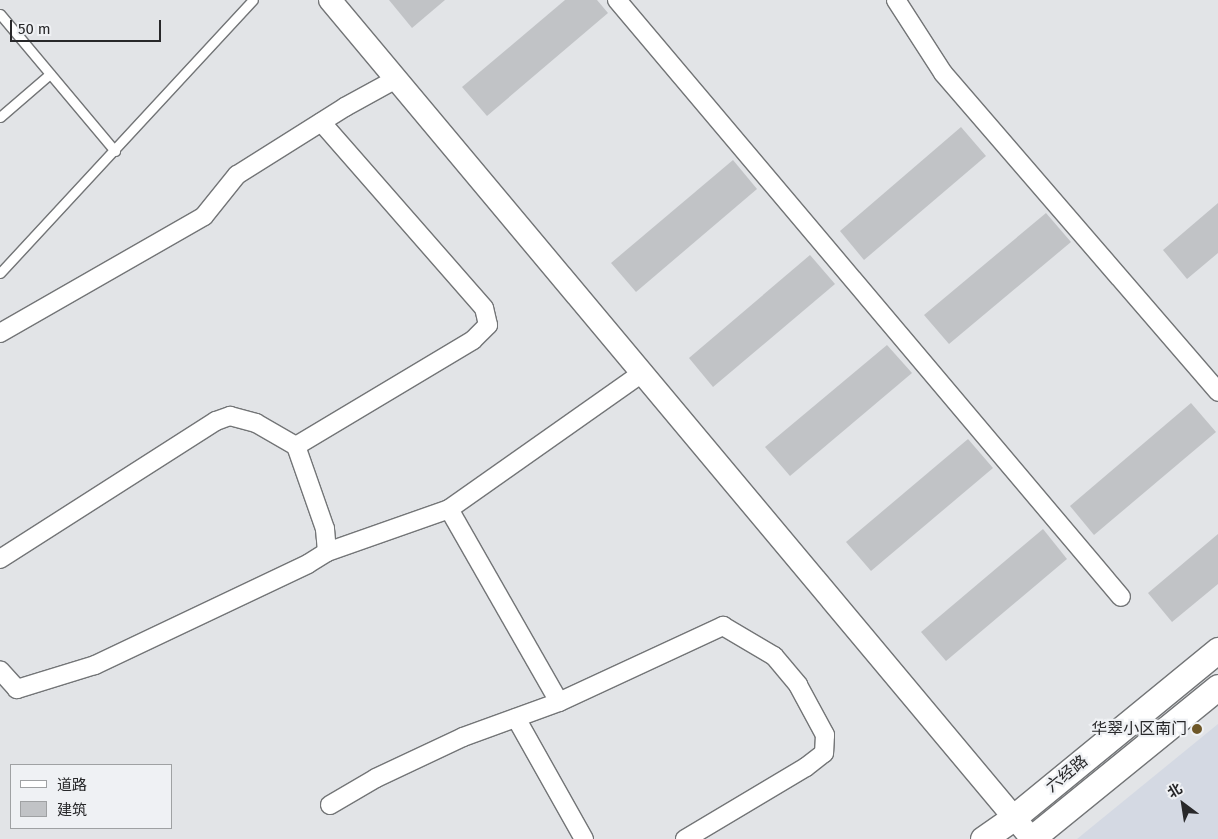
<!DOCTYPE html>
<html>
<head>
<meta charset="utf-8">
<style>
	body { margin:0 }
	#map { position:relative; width:1218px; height:839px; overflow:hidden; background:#e2e4e7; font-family:"Fira Sans","Noto Sans SC",sans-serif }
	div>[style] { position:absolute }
	.built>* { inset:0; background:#d4d9e3 }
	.building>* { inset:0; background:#c1c3c6 }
	.roads { filter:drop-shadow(1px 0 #737577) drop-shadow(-1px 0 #737577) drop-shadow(0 1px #737577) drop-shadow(0 -1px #737577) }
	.service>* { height:9px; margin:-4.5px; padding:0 4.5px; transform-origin:4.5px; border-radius:4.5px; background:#fff }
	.minor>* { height:18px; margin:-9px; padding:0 9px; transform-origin:9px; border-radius:9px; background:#fff }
	.tertiary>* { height:22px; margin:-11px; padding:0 11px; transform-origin:11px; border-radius:11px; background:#fff }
	.secondary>* { height:25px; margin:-12.5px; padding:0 12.5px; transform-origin:12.5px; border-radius:12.5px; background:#fff }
	.dots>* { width:14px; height:14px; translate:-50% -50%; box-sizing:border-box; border:2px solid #eff1f4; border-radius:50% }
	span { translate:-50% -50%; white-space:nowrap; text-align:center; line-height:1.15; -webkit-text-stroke:4.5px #eff1f4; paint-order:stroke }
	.poi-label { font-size:16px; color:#28282a }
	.right { translate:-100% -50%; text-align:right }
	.street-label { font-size:16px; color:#28282a }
	.legend { position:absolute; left:10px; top:764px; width:162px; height:65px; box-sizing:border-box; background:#eff1f4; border:1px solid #9fa1a3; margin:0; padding:6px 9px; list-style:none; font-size:15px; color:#28282a }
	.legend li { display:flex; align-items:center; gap:10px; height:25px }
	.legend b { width:25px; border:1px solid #9fa1a3 }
	.north { position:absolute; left:1158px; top:779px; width:50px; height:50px; -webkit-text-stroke:4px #eff1f4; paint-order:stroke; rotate:329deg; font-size:14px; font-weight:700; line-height:20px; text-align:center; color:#28282a }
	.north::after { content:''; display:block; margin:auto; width:18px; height:22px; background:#28282a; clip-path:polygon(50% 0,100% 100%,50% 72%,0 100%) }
	.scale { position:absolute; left:10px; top:20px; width:151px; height:22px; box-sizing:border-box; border:2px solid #28282a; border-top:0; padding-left:6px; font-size:15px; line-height:18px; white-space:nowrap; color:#28282a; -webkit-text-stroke:4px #eff1f4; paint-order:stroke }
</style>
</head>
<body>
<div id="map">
	<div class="built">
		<i style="clip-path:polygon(1218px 724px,1218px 839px,1077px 839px)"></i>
	</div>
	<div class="building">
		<i style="clip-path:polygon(389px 0,445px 0,412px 28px)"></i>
		<i style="clip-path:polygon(565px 0,597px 0,608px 13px,487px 116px,462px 87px)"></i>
		<i style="clip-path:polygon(961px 127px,986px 156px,864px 260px,840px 231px)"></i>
		<i style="clip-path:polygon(733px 160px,757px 189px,636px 292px,611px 263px)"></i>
		<i style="clip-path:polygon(1218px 203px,1218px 253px,1187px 279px,1163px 250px)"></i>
		<i style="clip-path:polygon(1046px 213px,1071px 242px,949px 344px,924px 315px)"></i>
		<i style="clip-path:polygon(810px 255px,835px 284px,713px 387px,689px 358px)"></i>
		<i style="clip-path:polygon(887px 345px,912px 373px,790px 476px,765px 447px)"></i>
		<i style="clip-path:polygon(1191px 403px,1216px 432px,1094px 535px,1070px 506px)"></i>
		<i style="clip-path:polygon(968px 439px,993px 468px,871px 571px,846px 542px)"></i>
		<i style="clip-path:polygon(1043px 529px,1067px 559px,946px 661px,921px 632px)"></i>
		<i style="clip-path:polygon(1218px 534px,1218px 584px,1172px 622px,1148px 593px)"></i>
	</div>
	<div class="roads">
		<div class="service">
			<i style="left:0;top:14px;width:179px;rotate:50deg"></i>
			<i style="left:0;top:117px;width:66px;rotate:-40.7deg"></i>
			<i style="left:0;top:273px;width:372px;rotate:-47.2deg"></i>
		</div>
		<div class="minor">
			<i style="left:617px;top:0;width:781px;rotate:49.83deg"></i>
			<i style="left:896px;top:0;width:87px;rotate:57.2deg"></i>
			<i style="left:943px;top:73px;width:421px;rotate:49.2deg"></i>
			<i style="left:0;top:333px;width:235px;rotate:-29.8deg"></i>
			<i style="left:204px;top:216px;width:53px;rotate:-51.2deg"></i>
			<i style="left:237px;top:175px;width:128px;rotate:-32.2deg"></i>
			<i style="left:345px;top:107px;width:58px;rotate:-28.8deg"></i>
			<i style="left:642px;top:373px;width:236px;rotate:144.8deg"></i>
			<i style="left:449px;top:509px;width:222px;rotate:60.3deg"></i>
			<i style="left:559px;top:702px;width:181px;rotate:-24.9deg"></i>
			<i style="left:723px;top:626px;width:59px;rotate:30.5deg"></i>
			<i style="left:774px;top:656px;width:38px;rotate:50deg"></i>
			<i style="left:798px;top:685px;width:57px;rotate:61.6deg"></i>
			<i style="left:825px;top:735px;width:18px;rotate:93deg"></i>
			<i style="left:824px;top:753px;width:23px;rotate:142deg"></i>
			<i style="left:806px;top:767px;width:141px;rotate:149.2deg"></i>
			<i style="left:296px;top:446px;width:206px;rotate:-30.9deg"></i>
			<i style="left:473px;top:340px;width:21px;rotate:-45deg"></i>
			<i style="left:488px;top:325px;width:17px;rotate:-103deg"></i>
			<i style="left:484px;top:308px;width:247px;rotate:-131.2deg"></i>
			<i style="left:327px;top:552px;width:129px;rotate:-19.4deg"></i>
			<i style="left:0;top:559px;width:256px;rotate:-32.6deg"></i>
			<i style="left:216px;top:421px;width:15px;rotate:-20deg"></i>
			<i style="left:230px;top:416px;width:27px;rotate:15deg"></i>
			<i style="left:256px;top:423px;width:46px;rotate:29.9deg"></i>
			<i style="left:296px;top:446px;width:88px;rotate:70.7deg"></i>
			<i style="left:325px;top:529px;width:23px;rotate:85deg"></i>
			<i style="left:327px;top:552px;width:22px;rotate:148deg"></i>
			<i style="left:308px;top:564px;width:236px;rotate:154.6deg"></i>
			<i style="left:95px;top:665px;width:82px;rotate:162.9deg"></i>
			<i style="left:17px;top:689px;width:25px;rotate:-132deg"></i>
			<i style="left:516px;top:718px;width:139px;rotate:60.7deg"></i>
			<i style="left:330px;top:805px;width:53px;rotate:-30.4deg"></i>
			<i style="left:376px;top:778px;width:96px;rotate:-25.2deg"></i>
			<i style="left:463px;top:737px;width:102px;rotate:-20deg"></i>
		</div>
		<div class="tertiary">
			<i style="left:330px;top:0;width:1094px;rotate:50.08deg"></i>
		</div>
		<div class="secondary">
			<i style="left:983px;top:839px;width:38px;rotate:-35deg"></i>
			<i style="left:1014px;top:817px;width:264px;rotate:-39.3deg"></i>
			<i style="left:1031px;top:839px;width:241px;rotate:-39.1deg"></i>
		</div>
	</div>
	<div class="dots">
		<i style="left:1197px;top:729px;background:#6e5727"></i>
	</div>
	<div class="poi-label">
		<span class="right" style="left:1187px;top:729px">华翠小区南门</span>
	</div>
	<div class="street-label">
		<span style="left:1067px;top:774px;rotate:-39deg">六经路</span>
	</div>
	<ul class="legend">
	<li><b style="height:6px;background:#fff"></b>道路</li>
	<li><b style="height:14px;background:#c1c3c6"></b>建筑</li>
	</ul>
	<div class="north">北</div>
	<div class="scale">50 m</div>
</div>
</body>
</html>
